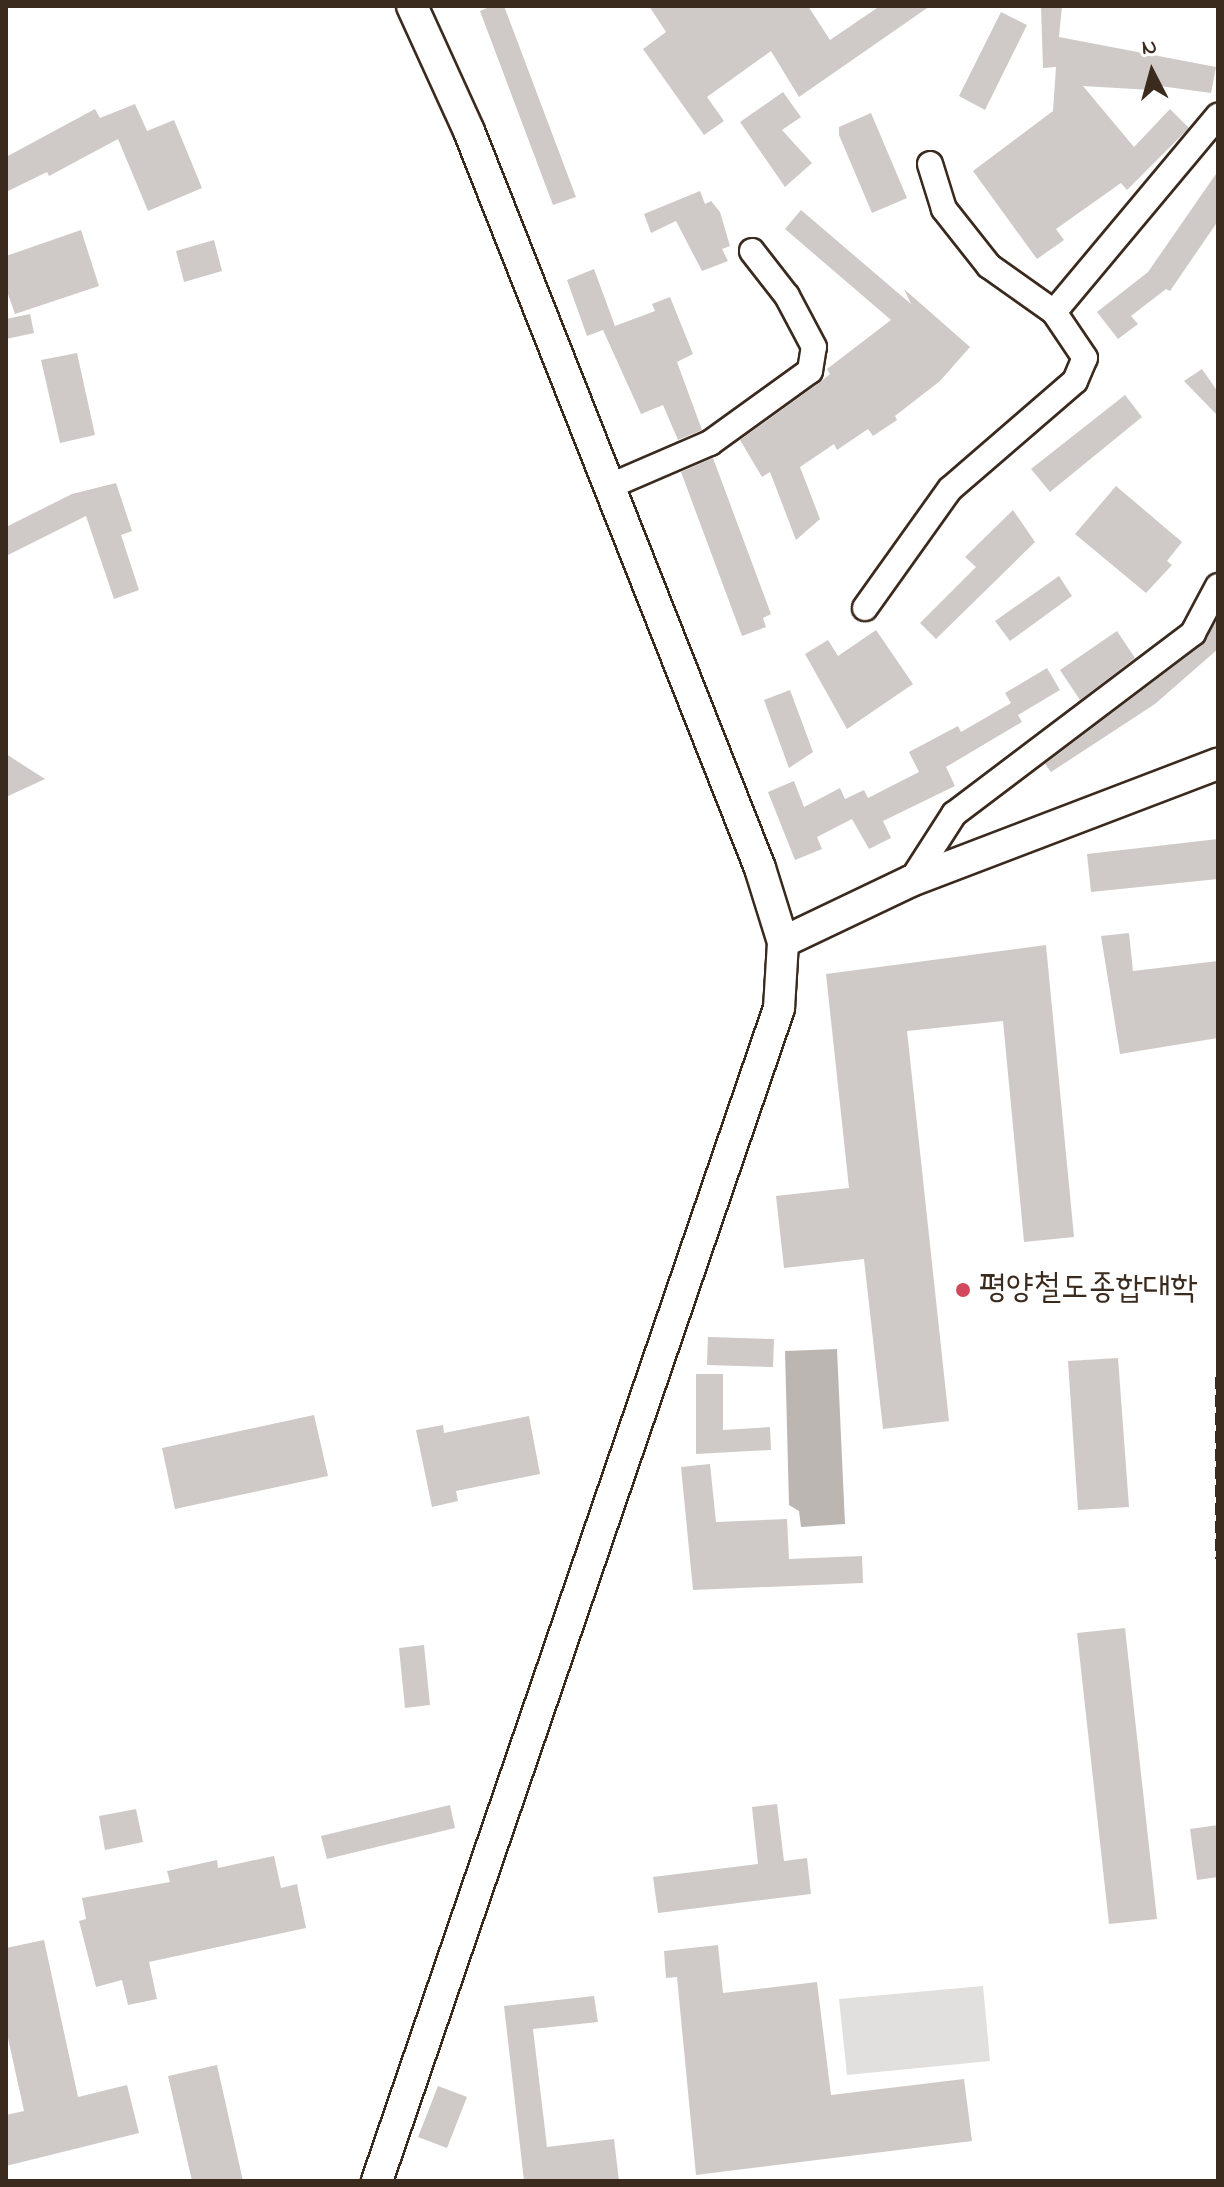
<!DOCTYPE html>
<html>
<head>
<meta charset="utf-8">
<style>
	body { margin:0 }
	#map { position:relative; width:1224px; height:2187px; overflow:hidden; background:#fff; font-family:"Indie Flower","Poor Story",sans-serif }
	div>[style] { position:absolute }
	.green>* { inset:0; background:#e2e0de }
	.water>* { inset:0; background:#bcb6b3 }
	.building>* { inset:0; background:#cfcac7 }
	.roads { filter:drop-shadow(2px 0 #3b2a1e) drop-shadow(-2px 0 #3b2a1e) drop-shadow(0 2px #3b2a1e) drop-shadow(0 -2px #3b2a1e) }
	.minor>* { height:24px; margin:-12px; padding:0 12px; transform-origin:12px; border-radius:12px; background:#fff }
	.tertiary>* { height:30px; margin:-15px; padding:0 15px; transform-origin:15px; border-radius:15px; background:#fff }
	.rail>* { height:6px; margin-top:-3px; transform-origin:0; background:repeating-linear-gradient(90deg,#3b2a1e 0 12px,transparent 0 18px) }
	.dots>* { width:22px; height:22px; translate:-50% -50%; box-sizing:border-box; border:4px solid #fff; border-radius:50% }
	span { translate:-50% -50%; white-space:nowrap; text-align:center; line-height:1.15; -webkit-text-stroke:6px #fff; paint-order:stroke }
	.poi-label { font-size:34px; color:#3b2a1e }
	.left { translate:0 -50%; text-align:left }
	.frame { position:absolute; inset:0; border:8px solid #3b2a1e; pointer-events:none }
	.north { position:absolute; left:1112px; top:32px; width:80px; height:80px; -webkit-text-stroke:6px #fff; paint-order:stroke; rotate:354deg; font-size:22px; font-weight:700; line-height:32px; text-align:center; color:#3b2a1e }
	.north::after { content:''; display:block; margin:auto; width:28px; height:36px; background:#3b2a1e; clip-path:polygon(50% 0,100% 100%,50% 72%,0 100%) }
</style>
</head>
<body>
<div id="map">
	<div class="green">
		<i style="clip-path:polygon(983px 1986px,990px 2061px,847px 2075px,839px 1999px)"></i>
	</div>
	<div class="water">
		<i style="clip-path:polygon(837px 1349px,845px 1524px,801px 1527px,799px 1511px,789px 1505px,785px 1351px)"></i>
	</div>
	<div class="building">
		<i style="clip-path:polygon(492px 6px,504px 6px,576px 197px,553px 205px,480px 11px)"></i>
		<i style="clip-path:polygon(649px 6px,808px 6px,830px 40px,880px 6px,930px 6px,799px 97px,771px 51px,707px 97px,724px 121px,704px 135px,643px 49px,666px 32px)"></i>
		<i style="clip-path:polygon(1041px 6px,1062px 6px,1059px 37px,1216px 67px,1211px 93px,1145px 84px,1151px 90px,1083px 86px,1134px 147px,1170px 109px,1189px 128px,1127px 190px,1121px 183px,1056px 229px,1064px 240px,1037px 259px,973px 171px,1053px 111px,1056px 67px,1043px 68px)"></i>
		<i style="clip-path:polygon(1001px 12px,1027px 25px,985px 110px,959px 96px)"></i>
		<i style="clip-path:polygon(783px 92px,801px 117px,782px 130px,812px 163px,785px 187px,740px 122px)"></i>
		<i style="clip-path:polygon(135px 104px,147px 131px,174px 120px,202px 188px,148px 211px,118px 139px,49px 176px,47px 172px,6px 192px,6px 157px,95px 109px,100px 118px)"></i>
		<i style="clip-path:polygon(871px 113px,907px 198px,872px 213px,839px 135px,839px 127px)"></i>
		<i style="clip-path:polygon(1218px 171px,1218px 221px,1170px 291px,1166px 289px,1131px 316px,1138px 324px,1118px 339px,1097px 312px,1148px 272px)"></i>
		<i style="clip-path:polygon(700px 191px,705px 204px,711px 201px,720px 212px,730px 246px,722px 249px,728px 261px,702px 271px,676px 221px,651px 233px,644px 214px)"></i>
		<i style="clip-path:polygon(801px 210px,911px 304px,904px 289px,970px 347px,940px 381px,895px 416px,897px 420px,873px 436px,868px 429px,837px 450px,834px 444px,800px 467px,820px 519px,796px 540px,770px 472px,762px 477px,740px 440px,819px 383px,830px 374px,827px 369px,891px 320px,785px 229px)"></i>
		<i style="clip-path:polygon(81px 230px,99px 286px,15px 314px,6px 288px,6px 256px)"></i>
		<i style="clip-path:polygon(214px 240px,222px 271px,184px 282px,176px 251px)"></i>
		<i style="clip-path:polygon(594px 269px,615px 326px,655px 311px,652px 304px,670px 297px,693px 354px,677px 362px,702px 430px,678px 440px,663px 405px,641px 414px,603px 330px,587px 336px,567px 280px)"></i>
		<i style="clip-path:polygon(30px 314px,34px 333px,6px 339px,6px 319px)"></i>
		<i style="clip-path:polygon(77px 353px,95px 435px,60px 443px,41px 360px)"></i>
		<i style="clip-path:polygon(1202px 369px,1218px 392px,1218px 416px,1184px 381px)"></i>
		<i style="clip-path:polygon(1125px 395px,1142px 417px,1050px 492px,1031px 469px)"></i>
		<i style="clip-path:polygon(713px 458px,771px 614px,763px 618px,766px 627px,742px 636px,681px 472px)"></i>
		<i style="clip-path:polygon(116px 483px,132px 531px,121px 535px,139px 590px,114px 599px,86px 516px,6px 556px,6px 527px,72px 494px)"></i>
		<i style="clip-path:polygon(1116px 486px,1182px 542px,1167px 561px,1172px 565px,1146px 593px,1075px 534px)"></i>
		<i style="clip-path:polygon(1013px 510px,1035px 542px,936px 639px,920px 623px,976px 567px,965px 557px)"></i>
		<i style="clip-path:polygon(1059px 576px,1072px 596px,1010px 641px,995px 621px)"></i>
		<i style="clip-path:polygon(1218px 618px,1218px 649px,1155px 704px,1051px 772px,1045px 764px,1202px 645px)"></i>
		<i style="clip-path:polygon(876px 630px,913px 684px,847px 729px,805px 654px,828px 640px,838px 656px)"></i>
		<i style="clip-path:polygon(1117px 631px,1135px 658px,1080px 700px,1060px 670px)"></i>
		<i style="clip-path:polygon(1047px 668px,1060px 690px,1018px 715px,1022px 722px,946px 767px,955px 786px,883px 821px,891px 838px,869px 849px,852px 819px,817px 837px,822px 849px,795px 860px,768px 792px,794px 781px,804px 807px,840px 788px,845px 799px,864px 790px,868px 798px,919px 772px,909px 752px,958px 726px,961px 732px,1011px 703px,1005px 693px)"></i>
		<i style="clip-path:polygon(790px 690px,813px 752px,789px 768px,764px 700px)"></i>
		<i style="clip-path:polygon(6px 754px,45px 779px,6px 797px)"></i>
		<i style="clip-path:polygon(1218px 839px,1218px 879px,1091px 892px,1087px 854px)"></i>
		<i style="clip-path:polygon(1129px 933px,1133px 971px,1218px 961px,1218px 1038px,1120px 1054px,1101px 936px)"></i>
		<i style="clip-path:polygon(1046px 945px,1074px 1237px,1024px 1242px,1003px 1021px,907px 1031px,949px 1421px,883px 1429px,864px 1259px,784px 1268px,776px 1196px,849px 1188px,826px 974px)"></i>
		<i style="clip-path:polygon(708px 1337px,774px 1339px,773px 1367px,707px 1365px)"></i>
		<i style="clip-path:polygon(1118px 1358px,1129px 1507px,1078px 1510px,1068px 1361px)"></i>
		<i style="clip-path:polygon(696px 1374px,723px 1374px,723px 1430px,770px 1427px,771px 1450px,696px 1454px)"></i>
		<i style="clip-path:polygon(314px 1415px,328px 1476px,175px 1509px,162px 1448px)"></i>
		<i style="clip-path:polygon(529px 1416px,540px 1474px,456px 1491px,458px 1501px,432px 1507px,416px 1430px,443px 1425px,444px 1433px)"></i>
		<i style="clip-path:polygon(710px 1464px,716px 1522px,787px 1519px,789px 1559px,862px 1556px,863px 1583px,693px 1590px,681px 1467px)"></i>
		<i style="clip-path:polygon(1125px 1628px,1157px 1919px,1109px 1924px,1077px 1633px)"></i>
		<i style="clip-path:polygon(424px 1645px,430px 1705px,405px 1708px,399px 1648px)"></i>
		<i style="clip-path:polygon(777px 1804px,784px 1861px,807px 1858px,811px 1894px,658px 1913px,653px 1877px,758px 1864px,752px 1807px)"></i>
		<i style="clip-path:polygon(450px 1805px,455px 1828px,327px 1859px,321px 1836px)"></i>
		<i style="clip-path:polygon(136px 1809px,143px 1842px,105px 1850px,99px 1816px)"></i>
		<i style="clip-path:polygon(1218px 1825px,1218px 1877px,1197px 1880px,1190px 1829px)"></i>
		<i style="clip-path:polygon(274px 1856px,281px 1888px,297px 1884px,306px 1928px,149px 1962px,157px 1999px,128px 2005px,122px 1980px,96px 1987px,79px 1921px,86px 1919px,82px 1898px,170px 1882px,167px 1871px,217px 1860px,218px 1868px)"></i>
		<i style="clip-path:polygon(44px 1940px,78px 2097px,127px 2085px,139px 2133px,6px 2166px,6px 2115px,24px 2111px,6px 2029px,6px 1948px)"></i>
		<i style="clip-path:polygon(718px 1945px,723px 1993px,817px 1982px,831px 2095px,964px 2079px,972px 2141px,696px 2175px,677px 1977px,666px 1978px,664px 1951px)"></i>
		<i style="clip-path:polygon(594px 1996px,598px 2022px,533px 2029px,547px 2147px,614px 2139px,619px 2181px,524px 2181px,504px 2006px)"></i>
		<i style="clip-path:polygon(217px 2065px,243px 2181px,192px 2181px,168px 2076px)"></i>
		<i style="clip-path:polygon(438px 2086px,467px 2097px,447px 2148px,418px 2137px)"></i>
	</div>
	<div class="roads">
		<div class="minor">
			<i style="left:1054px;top:312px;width:256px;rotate:-50.1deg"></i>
			<i style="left:608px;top:487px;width:111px;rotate:-23.3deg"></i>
			<i style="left:710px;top:443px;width:123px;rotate:-35.8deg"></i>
			<i style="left:810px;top:371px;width:24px;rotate:-81deg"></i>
			<i style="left:814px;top:347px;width:58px;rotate:-117.9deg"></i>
			<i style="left:787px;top:296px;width:57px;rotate:-127.9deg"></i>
			<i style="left:865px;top:608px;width:146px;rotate:-54.5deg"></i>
			<i style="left:950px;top:489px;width:165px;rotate:-40.8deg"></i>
			<i style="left:1075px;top:381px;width:25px;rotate:-67deg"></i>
			<i style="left:1085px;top:358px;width:55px;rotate:-124deg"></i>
			<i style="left:1054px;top:312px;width:80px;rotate:-144.7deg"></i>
			<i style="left:989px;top:266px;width:73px;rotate:-128.3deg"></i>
			<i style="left:944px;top:209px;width:47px;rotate:-107.3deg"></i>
			<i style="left:911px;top:881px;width:80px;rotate:-57.3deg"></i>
			<i style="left:954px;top:814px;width:300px;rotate:-37.1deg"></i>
			<i style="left:1193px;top:633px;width:53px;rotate:-62deg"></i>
		</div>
		<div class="tertiary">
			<i style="left:783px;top:942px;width:142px;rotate:-25.5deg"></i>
			<i style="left:911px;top:881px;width:329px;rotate:-20.9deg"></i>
			<i style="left:377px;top:2181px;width:1240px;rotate:-71.08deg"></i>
			<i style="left:779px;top:1008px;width:66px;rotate:-86.5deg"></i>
			<i style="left:783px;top:942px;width:77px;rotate:-107.3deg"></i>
			<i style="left:760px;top:868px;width:792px;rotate:-111.55deg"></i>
			<i style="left:469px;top:131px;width:137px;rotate:-114.5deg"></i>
		</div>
	</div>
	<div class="rail">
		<i style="left:1218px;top:1377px;width:182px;rotate:90deg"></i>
	</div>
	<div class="dots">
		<i style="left:963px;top:1290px;background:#d1495b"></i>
	</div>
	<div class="poi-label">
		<span class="left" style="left:979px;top:1290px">평양철도종합대학</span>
	</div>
	<div class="frame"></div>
	<div class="north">N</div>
</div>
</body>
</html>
